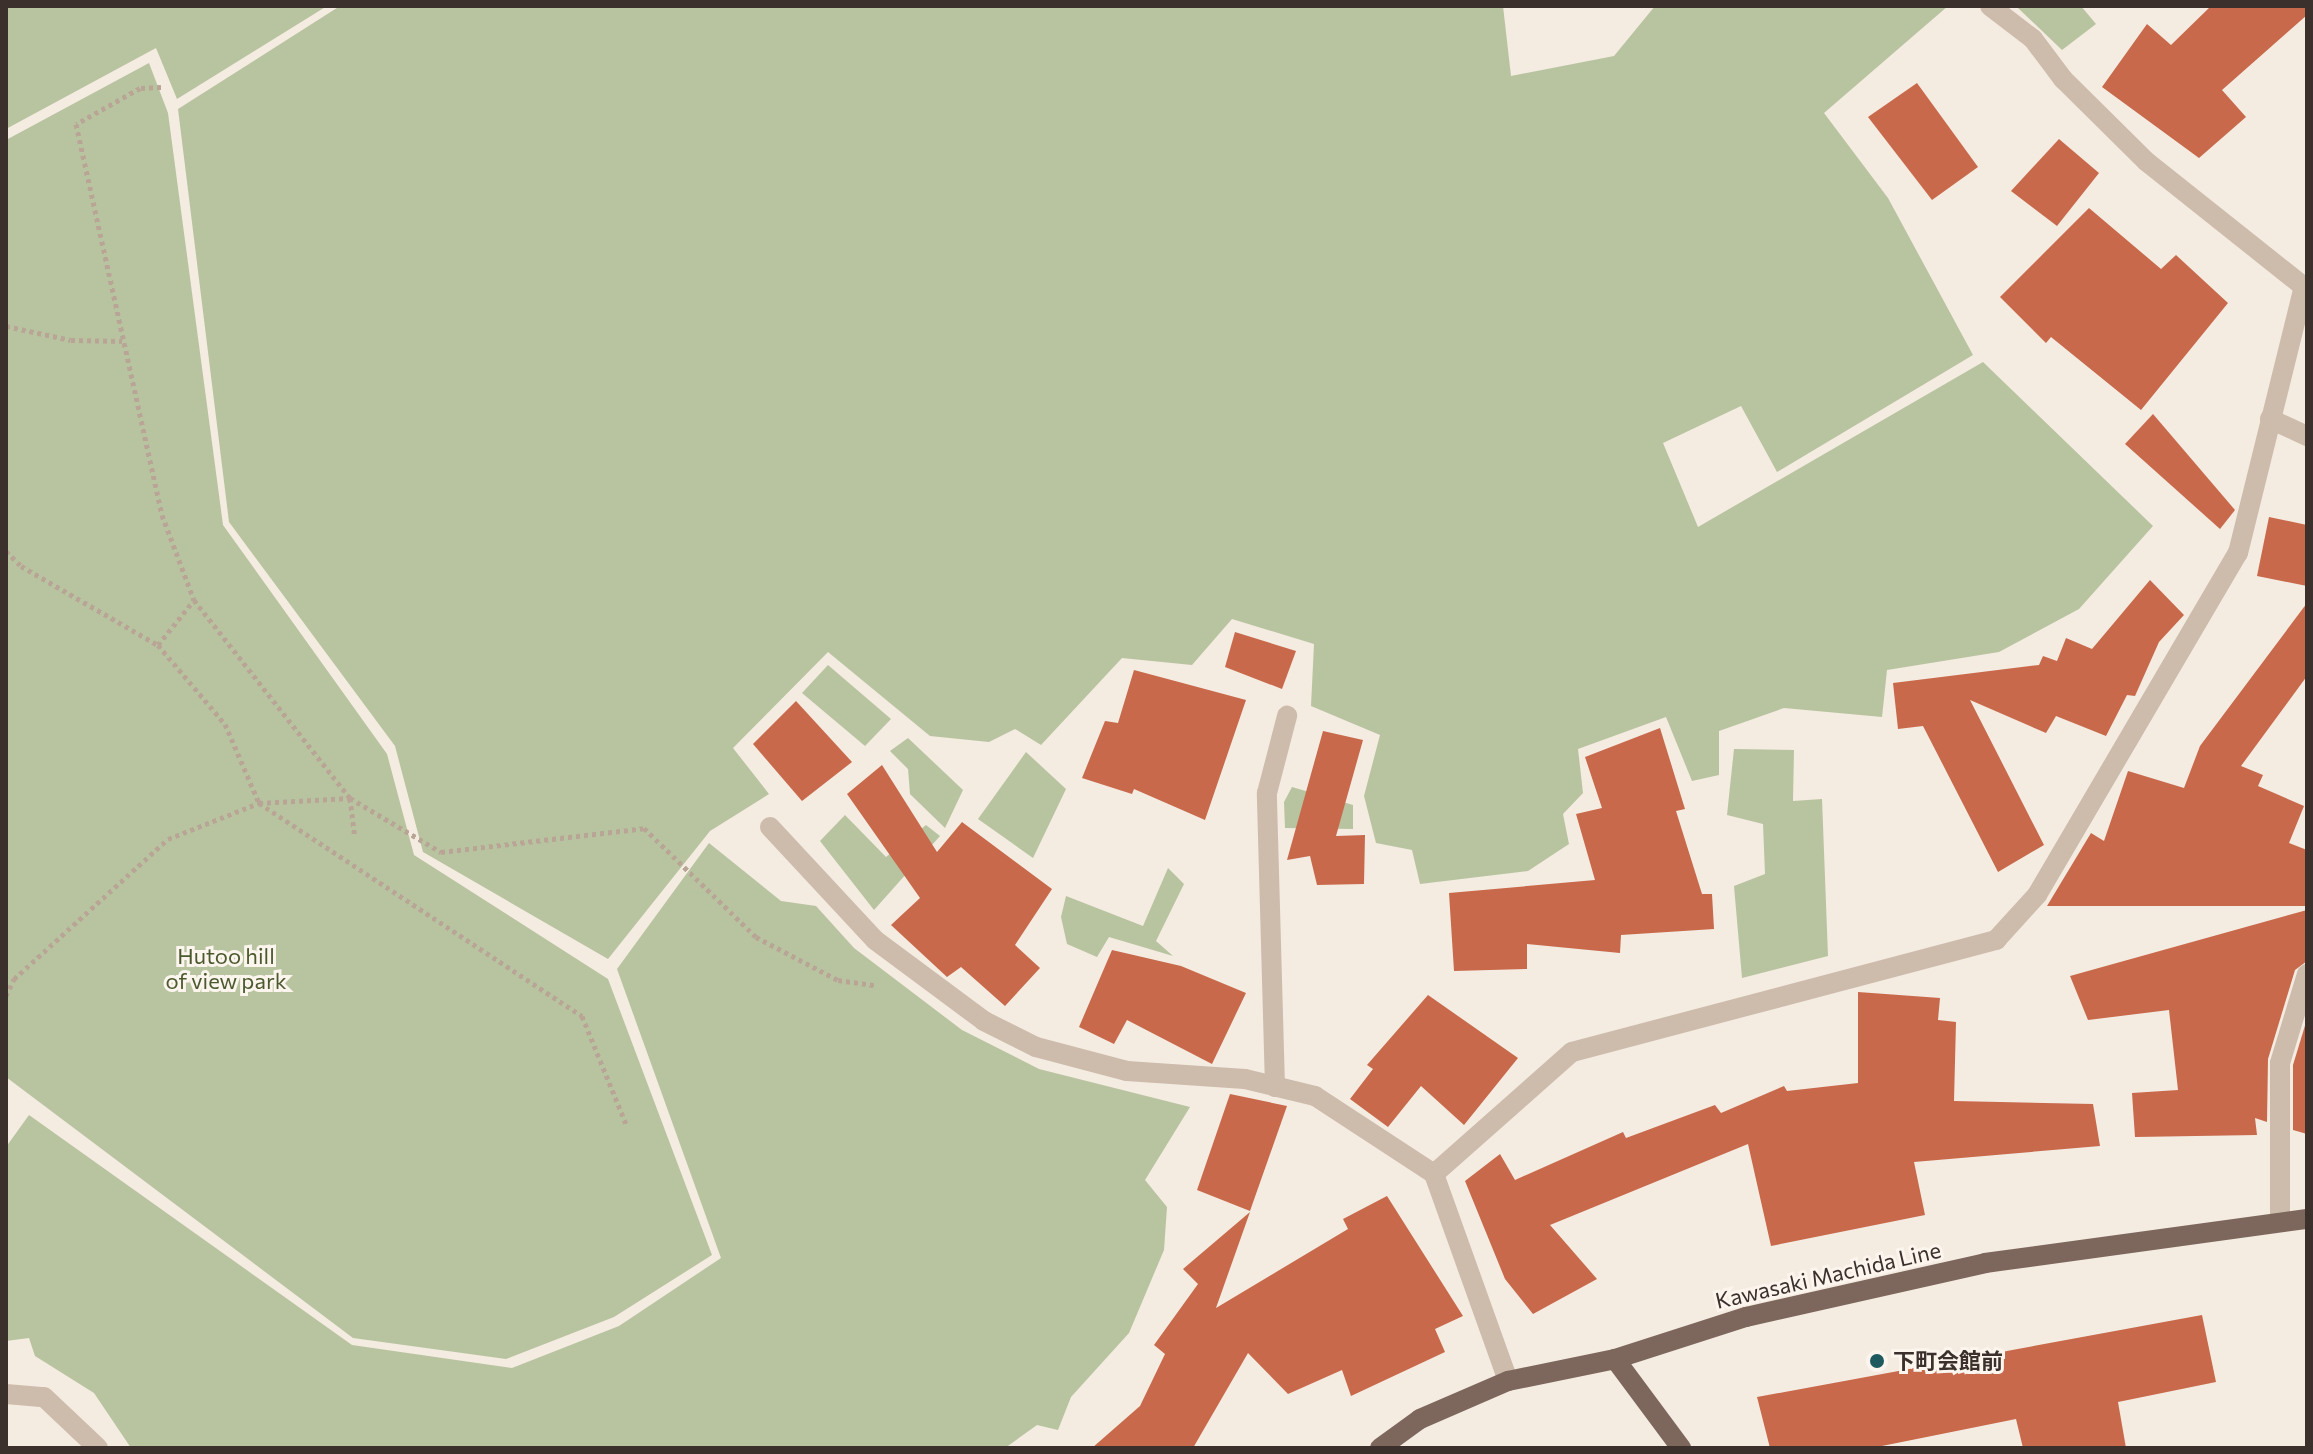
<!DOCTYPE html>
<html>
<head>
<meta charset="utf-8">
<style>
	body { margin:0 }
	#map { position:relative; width:2313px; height:1454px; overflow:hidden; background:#f4ebe1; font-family:Commissioner,"Noto Sans JP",sans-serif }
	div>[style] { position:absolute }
	.green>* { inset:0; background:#b8c4a0 }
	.building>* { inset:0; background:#c8694b }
	.path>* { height:5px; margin-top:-2.5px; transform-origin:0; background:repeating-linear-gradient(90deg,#b9a596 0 4px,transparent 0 8px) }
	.minor>* { height:20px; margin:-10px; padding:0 10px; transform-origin:10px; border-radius:10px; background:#cdbbac }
	.major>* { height:20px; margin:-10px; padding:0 10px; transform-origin:10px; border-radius:10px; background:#7d675c }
	.dots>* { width:22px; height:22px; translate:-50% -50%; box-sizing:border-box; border:4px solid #fbf5ee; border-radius:50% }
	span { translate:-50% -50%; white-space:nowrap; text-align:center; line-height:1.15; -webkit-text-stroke:6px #fbf5ee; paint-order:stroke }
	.park-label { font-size:22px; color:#4a5a2e }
	.street-label { font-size:22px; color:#3b302b }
	.poi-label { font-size:22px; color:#3b302b; font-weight:700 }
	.left { translate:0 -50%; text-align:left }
	.frame { position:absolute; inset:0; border:8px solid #3b302b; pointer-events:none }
</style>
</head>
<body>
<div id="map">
	<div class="green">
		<i style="clip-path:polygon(6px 6px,327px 6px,177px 99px,156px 48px,6px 129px)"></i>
		<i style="clip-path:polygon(340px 6px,1503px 6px,1511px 76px,1614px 56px,1655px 6px,1948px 6px,1824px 113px,1888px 198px,1973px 355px,1777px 472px,1741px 406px,1663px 443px,1698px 527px,1983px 362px,2153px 526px,2079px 609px,1999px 652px,1887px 670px,1882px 717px,1784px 708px,1719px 731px,1719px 775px,1692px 781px,1666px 717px,1578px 749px,1583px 793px,1563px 814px,1569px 844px,1528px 871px,1420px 884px,1412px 850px,1376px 843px,1364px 796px,1380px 735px,1311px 706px,1314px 644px,1232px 619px,1192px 665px,1122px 658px,1041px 745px,1015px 729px,989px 742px,930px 736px,828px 652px,733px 748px,769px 794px,710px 831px,608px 959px,423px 852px,395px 746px,229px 522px,178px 109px)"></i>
		<i style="clip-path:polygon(2081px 6px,2096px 24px,2062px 50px,2018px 8px)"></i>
		<i style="clip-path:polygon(149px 63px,168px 113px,223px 525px,387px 754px,414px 855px,608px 979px,712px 1255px,614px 1317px,506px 1359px,353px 1338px,6px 1077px,6px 140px)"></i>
		<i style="clip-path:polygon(828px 665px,891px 719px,865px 746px,802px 693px)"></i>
		<i style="clip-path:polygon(908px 738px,963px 790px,945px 828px,910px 794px,908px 769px,890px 751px)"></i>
		<i style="clip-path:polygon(1734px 749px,1794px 750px,1793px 801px,1822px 799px,1828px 956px,1742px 978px,1734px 886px,1765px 874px,1763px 824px,1727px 815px)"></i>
		<i style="clip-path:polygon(1026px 752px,1066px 789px,1033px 858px,978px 819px)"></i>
		<i style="clip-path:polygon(1292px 787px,1353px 805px,1353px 829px,1285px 828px,1284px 802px)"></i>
		<i style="clip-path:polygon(845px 815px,886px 857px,926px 825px,940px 836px,874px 910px,820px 841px)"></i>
		<i style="clip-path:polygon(709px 843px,781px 901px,816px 906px,854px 948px,962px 1030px,1039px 1069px,1190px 1107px,1145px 1180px,1167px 1207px,1164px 1250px,1129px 1333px,1071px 1397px,1058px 1430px,1037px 1425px,1005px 1448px,131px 1448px,94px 1393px,35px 1356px,29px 1338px,6px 1341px,6px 1147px,29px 1115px,352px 1345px,512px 1368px,619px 1326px,721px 1258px,617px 969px)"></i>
		<i style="clip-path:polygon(1168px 868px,1184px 884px,1156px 941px,1173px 956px,1109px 937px,1097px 957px,1067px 944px,1061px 917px,1066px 896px,1143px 926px)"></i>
	</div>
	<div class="building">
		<i style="clip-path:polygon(2211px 6px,2307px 6px,2307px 15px,2222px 90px,2246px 117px,2199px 158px,2102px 87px,2147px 24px,2171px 45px)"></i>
		<i style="clip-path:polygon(1917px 83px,1978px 167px,1932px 200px,1868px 117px)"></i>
		<i style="clip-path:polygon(2059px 139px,2099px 173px,2057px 226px,2011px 191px)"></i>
		<i style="clip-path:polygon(2089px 208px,2161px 269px,2176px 255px,2228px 303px,2141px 410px,2051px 337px,2046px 343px,2000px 297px)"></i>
		<i style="clip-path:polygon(2153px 414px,2235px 510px,2220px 529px,2125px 444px)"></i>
		<i style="clip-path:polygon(2269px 517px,2307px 525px,2307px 586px,2257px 576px)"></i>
		<i style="clip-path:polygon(2150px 580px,2184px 615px,2159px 642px,2135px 696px,2127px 695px,2106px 736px,2056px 716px,2046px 733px,1970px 700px,2044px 845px,1998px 872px,1923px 726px,1898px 729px,1893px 683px,2039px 665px,2043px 656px,2057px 661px,2066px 638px,2092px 649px)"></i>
		<i style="clip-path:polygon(2307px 603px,2307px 676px,2241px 766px,2263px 775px,2258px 786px,2304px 806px,2289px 843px,2307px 850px,2307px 906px,2047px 906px,2091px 833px,2104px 841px,2128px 771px,2184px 788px,2200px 746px)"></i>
		<i style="clip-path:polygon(1235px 632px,1296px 651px,1282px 689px,1225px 667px)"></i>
		<i style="clip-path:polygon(1134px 670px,1246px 700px,1205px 820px,1134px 789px,1132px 794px,1082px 778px,1105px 721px,1118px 723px)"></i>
		<i style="clip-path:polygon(796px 701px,852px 762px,802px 801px,753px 744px)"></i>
		<i style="clip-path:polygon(1660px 728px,1685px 809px,1676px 811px,1702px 894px,1712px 894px,1714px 929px,1621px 935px,1620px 953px,1527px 944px,1527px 969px,1454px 971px,1449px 893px,1595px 880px,1576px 814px,1602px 808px,1585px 757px)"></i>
		<i style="clip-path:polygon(1323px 731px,1363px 740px,1336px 836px,1365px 835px,1364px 884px,1317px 885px,1310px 856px,1287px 860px)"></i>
		<i style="clip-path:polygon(882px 765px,937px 852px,962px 822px,1052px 889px,1015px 945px,1040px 968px,1005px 1006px,961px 967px,947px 977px,891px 925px,920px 898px,847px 794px)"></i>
		<i style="clip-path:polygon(2307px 910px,2307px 961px,2295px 970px,2268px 1059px,2267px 1122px,2255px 1118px,2257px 1135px,2135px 1137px,2132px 1093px,2178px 1090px,2169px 1010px,2088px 1020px,2070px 976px)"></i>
		<i style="clip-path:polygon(1112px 950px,1181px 966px,1246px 993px,1212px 1064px,1127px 1020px,1114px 1044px,1079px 1027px)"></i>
		<i style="clip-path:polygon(1858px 992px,1940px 998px,1938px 1020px,1956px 1022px,1954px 1101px,2093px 1104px,2100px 1146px,1914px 1162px,1925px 1215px,1771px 1246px,1748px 1144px,1550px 1225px,1597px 1279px,1533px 1314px,1505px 1279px,1465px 1181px,1500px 1154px,1515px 1180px,1623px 1132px,1626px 1138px,1715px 1105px,1721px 1113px,1784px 1086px,1787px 1091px,1858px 1083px)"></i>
		<i style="clip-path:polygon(1428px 995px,1518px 1058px,1464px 1125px,1421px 1086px,1388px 1127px,1350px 1099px,1373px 1069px,1367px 1065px)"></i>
		<i style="clip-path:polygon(2307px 1019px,2307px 1134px,2293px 1130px,2293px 1065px)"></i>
		<i style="clip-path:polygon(1230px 1094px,1287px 1106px,1250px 1211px,1197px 1190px)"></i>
		<i style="clip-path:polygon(1387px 1196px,1463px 1316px,1435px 1329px,1445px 1352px,1351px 1396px,1342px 1370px,1288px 1394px,1248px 1353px,1193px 1448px,1092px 1448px,1140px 1406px,1165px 1354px,1154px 1345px,1198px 1284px,1183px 1269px,1250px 1212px,1216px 1308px,1348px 1229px,1343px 1219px)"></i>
		<i style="clip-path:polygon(2202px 1315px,2216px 1382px,2118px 1402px,2126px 1448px,2023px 1448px,2016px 1419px,1872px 1448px,1770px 1448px,1757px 1397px)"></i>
	</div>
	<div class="path">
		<i style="left:161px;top:87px;width:21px;rotate:177deg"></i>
		<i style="left:140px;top:88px;width:73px;rotate:150.6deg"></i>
		<i style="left:76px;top:124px;width:400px;rotate:77.6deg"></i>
		<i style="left:162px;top:515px;width:91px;rotate:69.4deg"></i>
		<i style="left:194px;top:600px;width:252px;rotate:51.8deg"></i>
		<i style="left:350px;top:798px;width:38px;rotate:83deg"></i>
		<i style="left:6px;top:326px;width:66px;rotate:12.2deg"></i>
		<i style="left:71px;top:340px;width:51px;rotate:1.1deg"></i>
		<i style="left:6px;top:551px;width:21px;rotate:45deg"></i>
		<i style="left:21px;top:566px;width:158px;rotate:30deg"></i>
		<i style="left:158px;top:645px;width:104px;rotate:49.7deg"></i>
		<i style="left:225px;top:724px;width:86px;rotate:66.7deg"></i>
		<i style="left:259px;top:803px;width:387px;rotate:33.4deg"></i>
		<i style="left:582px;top:1016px;width:117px;rotate:67.8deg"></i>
		<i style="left:158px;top:645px;width:58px;rotate:-51.3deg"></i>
		<i style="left:6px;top:996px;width:19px;rotate:-65deg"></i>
		<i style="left:14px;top:979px;width:208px;rotate:-42.3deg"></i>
		<i style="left:168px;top:839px;width:98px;rotate:-21.6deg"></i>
		<i style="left:259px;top:803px;width:91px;rotate:-3.1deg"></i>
		<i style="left:350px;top:798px;width:106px;rotate:30.7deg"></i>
		<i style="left:441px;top:852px;width:204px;rotate:-6.7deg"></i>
		<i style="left:644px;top:828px;width:156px;rotate:44.2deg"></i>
		<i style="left:756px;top:937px;width:93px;rotate:27.7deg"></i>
		<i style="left:838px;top:980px;width:37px;rotate:8deg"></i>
	</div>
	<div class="minor">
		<i style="left:1990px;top:6px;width:54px;rotate:37.5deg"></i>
		<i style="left:2033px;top:39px;width:50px;rotate:53.1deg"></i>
		<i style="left:2063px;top:79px;width:118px;rotate:44.7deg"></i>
		<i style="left:2147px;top:162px;width:201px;rotate:38.5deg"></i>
		<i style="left:2270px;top:419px;width:41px;rotate:24.7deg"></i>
		<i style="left:770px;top:827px;width:154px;rotate:47.1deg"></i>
		<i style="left:875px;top:940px;width:136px;rotate:36.6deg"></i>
		<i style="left:984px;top:1021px;width:58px;rotate:26.6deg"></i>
		<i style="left:1036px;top:1047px;width:94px;rotate:14.8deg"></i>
		<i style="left:1127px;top:1071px;width:118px;rotate:3.9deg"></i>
		<i style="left:1245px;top:1079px;width:72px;rotate:13.7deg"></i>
		<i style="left:1315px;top:1096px;width:142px;rotate:33.2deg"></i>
		<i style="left:1434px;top:1174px;width:220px;rotate:70.3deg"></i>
		<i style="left:1275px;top:1087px;width:294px;rotate:-91.6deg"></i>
		<i style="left:1267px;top:793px;width:80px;rotate:-75.4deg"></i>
		<i style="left:1434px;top:1174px;width:184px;rotate:-41.5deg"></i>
		<i style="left:1572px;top:1052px;width:439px;rotate:-14.8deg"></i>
		<i style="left:1996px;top:940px;width:61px;rotate:-47.7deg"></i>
		<i style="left:2037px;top:895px;width:397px;rotate:-59.6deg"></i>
		<i style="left:2238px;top:553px;width:274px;rotate:-76.1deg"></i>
		<i style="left:2280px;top:1220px;width:157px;rotate:-90deg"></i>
		<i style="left:2280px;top:1063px;width:93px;rotate:-73.1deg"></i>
		<i style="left:6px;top:1394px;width:38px;rotate:5deg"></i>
		<i style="left:44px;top:1397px;width:74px;rotate:43.4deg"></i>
	</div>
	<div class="major">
		<i style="left:1615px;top:1359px;width:111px;rotate:53.4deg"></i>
		<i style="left:1380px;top:1448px;width:49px;rotate:-35.9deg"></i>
		<i style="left:1420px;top:1419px;width:96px;rotate:-23.4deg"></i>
		<i style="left:1508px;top:1381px;width:109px;rotate:-11.6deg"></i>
		<i style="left:1615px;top:1359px;width:138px;rotate:-17.8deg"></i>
		<i style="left:1746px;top:1317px;width:245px;rotate:-12.7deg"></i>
		<i style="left:1985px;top:1263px;width:325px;rotate:-7.8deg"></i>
	</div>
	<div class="dots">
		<i style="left:1877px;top:1361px;background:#1f5a5e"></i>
	</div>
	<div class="park-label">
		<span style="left:226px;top:968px">Hutoo hill<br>of view park</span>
	</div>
	<div class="street-label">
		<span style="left:1828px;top:1275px;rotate:-13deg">Kawasaki Machida Line</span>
	</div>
	<div class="poi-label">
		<span class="left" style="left:1893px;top:1361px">下町会館前</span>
	</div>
	<div class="frame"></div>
</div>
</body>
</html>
